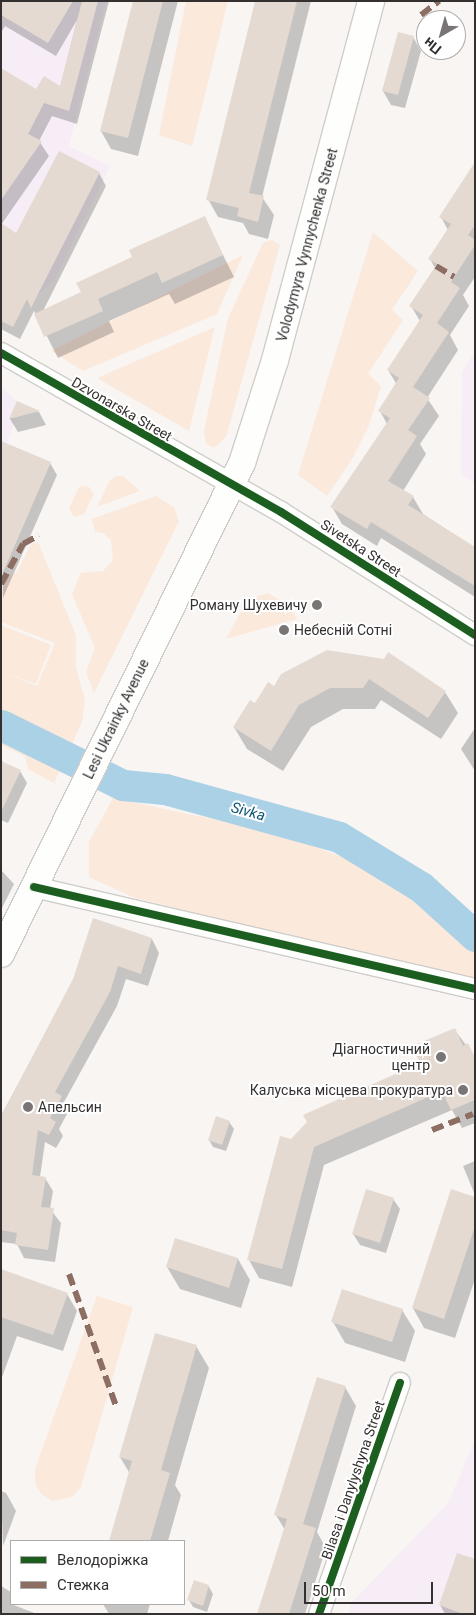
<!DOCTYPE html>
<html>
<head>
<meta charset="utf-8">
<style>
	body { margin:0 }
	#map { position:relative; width:476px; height:1615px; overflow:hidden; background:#f8f5f3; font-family:Roboto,sans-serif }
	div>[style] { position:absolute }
	.commercial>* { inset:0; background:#f6edf6 }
	.green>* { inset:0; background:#fbe9dc }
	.shadow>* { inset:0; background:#0003 }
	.river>* { height:31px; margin:-15.5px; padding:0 15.5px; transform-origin:15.5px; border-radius:15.5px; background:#aad1e5 }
	.building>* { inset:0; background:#e4dad2 }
	.roads { filter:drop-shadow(1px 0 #cfcdcb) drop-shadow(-1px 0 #cfcdcb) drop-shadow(0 1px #cfcdcb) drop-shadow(0 -1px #cfcdcb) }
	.minor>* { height:20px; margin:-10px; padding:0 10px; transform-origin:10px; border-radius:10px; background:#fefefd }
	.major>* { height:26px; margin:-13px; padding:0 13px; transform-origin:13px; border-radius:13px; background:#fefefd }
	.quiet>* { height:6px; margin-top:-3px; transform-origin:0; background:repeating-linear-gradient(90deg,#8d6e63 0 12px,transparent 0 18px) }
	.cycleway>* { height:8px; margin:-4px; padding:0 4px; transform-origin:4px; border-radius:4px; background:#1b5e20 }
	.dots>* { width:14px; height:14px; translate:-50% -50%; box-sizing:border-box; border:2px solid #fff; border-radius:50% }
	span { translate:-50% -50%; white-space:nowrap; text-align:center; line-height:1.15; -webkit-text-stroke:4px #fff; paint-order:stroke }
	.street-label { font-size:14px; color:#33302f }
	.poi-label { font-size:14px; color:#33302f }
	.right { translate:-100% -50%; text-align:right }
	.left { translate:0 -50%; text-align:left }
	.water-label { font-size:15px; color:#0c5472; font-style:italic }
	.frame { position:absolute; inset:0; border:2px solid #33302f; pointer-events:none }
	.legend { position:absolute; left:10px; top:1540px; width:175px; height:65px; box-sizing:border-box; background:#fff; border:1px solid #adacac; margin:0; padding:6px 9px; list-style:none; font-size:15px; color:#33302f }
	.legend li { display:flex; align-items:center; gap:10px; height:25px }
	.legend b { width:25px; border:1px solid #adacac }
	.north { position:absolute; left:416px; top:10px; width:50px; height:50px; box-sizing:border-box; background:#fff; border:1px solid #adacac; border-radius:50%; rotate:218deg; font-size:14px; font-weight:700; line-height:20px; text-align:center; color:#33302f }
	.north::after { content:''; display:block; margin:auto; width:18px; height:22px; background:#787574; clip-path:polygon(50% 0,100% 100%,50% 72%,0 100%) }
	.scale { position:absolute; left:304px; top:1582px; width:129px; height:22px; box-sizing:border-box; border:2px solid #33302f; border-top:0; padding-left:6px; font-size:15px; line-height:18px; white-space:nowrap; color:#33302f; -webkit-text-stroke:4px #fff; paint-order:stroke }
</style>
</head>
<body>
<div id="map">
	<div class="commercial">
		<i style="clip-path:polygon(1px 1px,106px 1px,69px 146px,110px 166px,55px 279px,33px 300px,1px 285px)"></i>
		<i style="clip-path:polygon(475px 351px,475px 483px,461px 475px,462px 372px)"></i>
		<i style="clip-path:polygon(1px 386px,20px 405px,1px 462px)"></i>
		<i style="clip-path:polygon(475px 1440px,475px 1614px,348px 1614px,352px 1602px,448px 1503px)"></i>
	</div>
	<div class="green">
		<i style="clip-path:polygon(186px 1px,228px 1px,192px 146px,159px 135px)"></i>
		<i style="clip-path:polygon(373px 232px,418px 271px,392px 310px,403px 320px,368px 374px,381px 386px,369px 425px,351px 461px,327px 496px,298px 475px)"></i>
		<i style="clip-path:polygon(272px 240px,280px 245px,226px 437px,214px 448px,206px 444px,204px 431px,228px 318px,263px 243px)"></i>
		<i style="clip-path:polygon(243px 255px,217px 314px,83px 371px,51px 351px)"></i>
		<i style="clip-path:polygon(215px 327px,189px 431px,97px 378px)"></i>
		<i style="clip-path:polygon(117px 476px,123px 476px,140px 491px,97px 507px,110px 480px)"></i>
		<i style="clip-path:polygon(88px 486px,94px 494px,84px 514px,74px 517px,69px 508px,79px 487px)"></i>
		<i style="clip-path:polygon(156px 496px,174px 507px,179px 521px,94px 693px,86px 672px,95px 648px,72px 594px,81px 573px,103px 571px,113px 560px,111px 540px,103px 533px,95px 532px,92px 519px)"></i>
		<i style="clip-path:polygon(38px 542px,76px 635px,76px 668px,85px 700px,82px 722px,54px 783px,28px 769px,25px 756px,1px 745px,1px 625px,51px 645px,36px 684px,5px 673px,37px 686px,55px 643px,1px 622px,1px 589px,7px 577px,17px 572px,31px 544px)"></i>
		<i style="clip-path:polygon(268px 593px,291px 607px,297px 619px,226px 639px,248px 599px)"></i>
		<i style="clip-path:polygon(113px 798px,283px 834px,352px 861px,414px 897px,475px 945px,475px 981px,135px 898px,89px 877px,89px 842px)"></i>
		<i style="clip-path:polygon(97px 1296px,133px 1307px,81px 1487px,72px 1497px,52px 1501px,41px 1494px,35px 1483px,35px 1469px)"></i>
	</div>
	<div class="shadow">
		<i style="clip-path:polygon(1px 1px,109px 1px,77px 124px,52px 116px,39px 141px,49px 156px,1px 225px,1px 256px,1px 70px,36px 91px,60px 88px,77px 20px,56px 56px,5px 26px,1px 33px)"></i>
		<i style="clip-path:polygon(134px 1px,178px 1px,138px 156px,111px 149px,101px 131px)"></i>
		<i style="clip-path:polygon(257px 1px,311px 1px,262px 197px,274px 215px,268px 239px,249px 234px,243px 223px,218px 217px,208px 199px)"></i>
		<i style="clip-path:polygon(413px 37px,421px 51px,405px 108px,391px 105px,383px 91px)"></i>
		<i style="clip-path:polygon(475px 165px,475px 277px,463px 295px,469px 306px,450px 335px,458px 350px,427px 398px,439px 416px,420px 444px,426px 454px,403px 491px,413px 497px,423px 514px,475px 548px,475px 597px,381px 538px,377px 546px,342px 524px,332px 507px,387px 424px,380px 411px,397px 385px,388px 370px,420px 321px,411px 306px,435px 268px,430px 259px,448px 230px,441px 217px)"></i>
		<i style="clip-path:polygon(99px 173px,106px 186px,43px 311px,82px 293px,204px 217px,234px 277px,175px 304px,169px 294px,109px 321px,114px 332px,58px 358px,34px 311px,20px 339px,1px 329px,1px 270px)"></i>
		<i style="clip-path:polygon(17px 402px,39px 412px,46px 425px,18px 432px,10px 419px)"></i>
		<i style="clip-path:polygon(1px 442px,50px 463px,57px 475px,3px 598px)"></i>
		<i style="clip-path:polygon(327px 651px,445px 692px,458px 713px,441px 739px,381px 700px,375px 709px,343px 709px,311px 727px,283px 771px,247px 749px,234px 727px,275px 687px)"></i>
		<i style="clip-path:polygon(475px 728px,475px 771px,461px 749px)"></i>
		<i style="clip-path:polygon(1px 759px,4px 764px,20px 771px,27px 783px,8px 823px,1px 820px)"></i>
		<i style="clip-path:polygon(1px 870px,14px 884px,1px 910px)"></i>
		<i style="clip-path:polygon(152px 939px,159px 953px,148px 986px,126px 979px,117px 1006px,64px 1102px,69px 1110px,59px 1129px,63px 1136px,56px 1148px,45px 1142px,40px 1177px,45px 1178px,53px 1191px,50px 1209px,61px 1223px,55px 1262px,24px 1258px,17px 1244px,1px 1242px,1px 1116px,74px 979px)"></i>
		<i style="clip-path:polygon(454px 1029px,475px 1057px,475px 1123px,462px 1128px,452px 1110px,324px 1165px,292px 1287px,259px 1278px,249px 1260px,291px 1140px,421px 1064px)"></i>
		<i style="clip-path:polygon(229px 1122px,234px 1129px,226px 1151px,213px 1147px,209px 1140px)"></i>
		<i style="clip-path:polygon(475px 1161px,475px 1195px,463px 1166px)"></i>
		<i style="clip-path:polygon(393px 1199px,400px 1209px,386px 1253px,360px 1245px,353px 1234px)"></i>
		<i style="clip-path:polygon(475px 1199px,475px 1279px,455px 1338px,424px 1328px,413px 1308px)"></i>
		<i style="clip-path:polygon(238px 1259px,250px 1280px,241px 1308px,180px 1289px,167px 1267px)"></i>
		<i style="clip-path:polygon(1px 1270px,67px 1294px,77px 1311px,63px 1351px,17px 1336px,1px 1380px)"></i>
		<i style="clip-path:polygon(402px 1310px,415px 1331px,405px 1362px,345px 1343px,333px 1322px)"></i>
		<i style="clip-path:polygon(196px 1346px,209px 1368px,175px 1485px,181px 1495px,168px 1541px,111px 1541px,130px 1474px,120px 1457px)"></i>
		<i style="clip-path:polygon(345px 1387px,356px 1406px,317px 1532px,326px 1548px,305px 1614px,259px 1614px,285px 1530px,276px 1515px)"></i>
		<i style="clip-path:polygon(1px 1491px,6px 1493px,16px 1511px,3px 1546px)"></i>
		<i style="clip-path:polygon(195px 1582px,209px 1587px,213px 1594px,207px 1612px,193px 1607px,189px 1600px)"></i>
		<i style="clip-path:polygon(1px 1586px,11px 1592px,11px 1604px,37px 1614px,1px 1614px)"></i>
		<i style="clip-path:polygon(103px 1604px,150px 1604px,147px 1614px,109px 1614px)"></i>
		<i style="clip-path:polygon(440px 1605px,475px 1614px,445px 1614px)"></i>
	</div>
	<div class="river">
		<i style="left:1px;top:725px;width:136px;rotate:26.2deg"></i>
		<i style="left:123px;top:785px;width:42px;rotate:5.4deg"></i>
		<i style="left:165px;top:789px;width:180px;rotate:15.4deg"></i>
		<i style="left:339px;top:837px;width:96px;rotate:31.4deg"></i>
		<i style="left:421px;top:887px;width:73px;rotate:42.2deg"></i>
	</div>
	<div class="building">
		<i style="clip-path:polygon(1px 1px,73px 1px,48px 43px,1px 15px)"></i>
		<i style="clip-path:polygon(82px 1px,98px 1px,69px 111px,44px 103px,28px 134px,42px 141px,1px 200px,1px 68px,36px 89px,44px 76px,60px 86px)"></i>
		<i style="clip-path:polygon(133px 1px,163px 1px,128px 138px,100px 131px)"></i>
		<i style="clip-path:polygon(255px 1px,297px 1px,249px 193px,264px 196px,258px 222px,237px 216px,239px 208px,206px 200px)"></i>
		<i style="clip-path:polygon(398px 32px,414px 36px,398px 95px,382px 91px)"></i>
		<i style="clip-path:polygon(59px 151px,100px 172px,31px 308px,27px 299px,13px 327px,1px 321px,1px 223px,16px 233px)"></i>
		<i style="clip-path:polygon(475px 162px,475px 225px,468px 235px,475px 240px,475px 245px,451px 282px,460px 288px,437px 323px,449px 332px,413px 387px,430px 398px,408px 430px,417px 436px,388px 481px,414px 496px,408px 505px,475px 547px,475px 586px,371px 522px,367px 529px,330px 507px,390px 418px,378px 411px,399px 378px,387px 370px,423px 315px,409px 306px,437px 264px,428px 259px,451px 224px,439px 217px)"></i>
		<i style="clip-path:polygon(205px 216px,223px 255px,162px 283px,157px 272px,98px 299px,103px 311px,44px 337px,34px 314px,81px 292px,76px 283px,132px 257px,129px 250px)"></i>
		<i style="clip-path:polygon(17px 401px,40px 411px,9px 419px)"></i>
		<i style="clip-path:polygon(1px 441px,51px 462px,1px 577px)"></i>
		<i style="clip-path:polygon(327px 650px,384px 659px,388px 652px,446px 691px,428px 718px,369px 679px,363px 688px,330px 688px,299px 705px,271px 751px,233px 727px,250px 700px,255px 703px,268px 682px,274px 686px,281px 674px)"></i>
		<i style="clip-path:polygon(1px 761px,21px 770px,1px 812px)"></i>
		<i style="clip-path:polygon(93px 918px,152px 938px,141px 974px,118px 966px,110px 992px,55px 1092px,62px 1096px,50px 1118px,56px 1122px,49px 1135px,38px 1130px,32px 1175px,46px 1177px,41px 1207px,54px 1208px,48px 1250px,15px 1245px,17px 1233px,1px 1230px,1px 1117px,73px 979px)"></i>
		<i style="clip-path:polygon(455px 1028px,463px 1046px,468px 1043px,475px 1057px,475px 1100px,451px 1110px,442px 1091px,314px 1147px,282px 1269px,247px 1260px,280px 1136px,291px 1139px,307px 1122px,303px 1115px,420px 1063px,412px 1046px)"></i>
		<i style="clip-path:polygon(216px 1116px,230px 1121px,222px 1145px,208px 1140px)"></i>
		<i style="clip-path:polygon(366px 1189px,394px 1198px,380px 1243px,352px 1234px)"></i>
		<i style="clip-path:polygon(451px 1189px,475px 1197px,475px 1226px,444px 1319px,412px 1308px)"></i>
		<i style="clip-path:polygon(175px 1238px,238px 1258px,229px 1288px,166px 1267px)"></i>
		<i style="clip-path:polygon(1px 1269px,68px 1293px,53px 1335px,1px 1317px)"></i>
		<i style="clip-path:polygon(342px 1289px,403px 1309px,392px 1342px,331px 1322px)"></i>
		<i style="clip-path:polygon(155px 1333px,197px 1345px,161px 1470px,170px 1473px,150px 1541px,109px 1541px,132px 1461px,119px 1457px)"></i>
		<i style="clip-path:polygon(317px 1377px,346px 1386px,303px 1524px,316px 1528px,289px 1614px,257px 1614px,287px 1519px,274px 1515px)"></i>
		<i style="clip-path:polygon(457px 1553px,475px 1559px,475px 1614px,463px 1614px,439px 1605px)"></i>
		<i style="clip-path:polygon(194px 1580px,209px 1585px,203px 1606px,187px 1600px)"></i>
	</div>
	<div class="roads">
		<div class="minor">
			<i style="left:1px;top:353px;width:322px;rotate:29.6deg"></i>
			<i style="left:281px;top:512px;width:230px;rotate:32.4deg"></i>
			<i style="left:34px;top:887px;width:453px;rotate:13deg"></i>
			<i style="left:319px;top:1614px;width:245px;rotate:-70.7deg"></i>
		</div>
		<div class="major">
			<i style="left:1px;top:954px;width:547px;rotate:-63.86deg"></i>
			<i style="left:242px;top:463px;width:108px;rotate:-72.2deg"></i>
			<i style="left:275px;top:360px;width:372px;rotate:-75deg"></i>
		</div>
	</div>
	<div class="quiet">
		<i style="left:421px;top:15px;width:23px;rotate:-38deg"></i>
		<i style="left:436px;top:266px;width:21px;rotate:31deg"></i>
		<i style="left:1px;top:584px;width:46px;rotate:-61.2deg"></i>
		<i style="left:23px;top:544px;width:18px;rotate:-29deg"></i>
		<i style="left:432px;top:1130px;width:44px;rotate:-21.3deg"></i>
		<i style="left:69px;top:1274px;width:143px;rotate:70.4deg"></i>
	</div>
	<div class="cycleway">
		<i style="left:1px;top:353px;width:322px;rotate:29.6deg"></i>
		<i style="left:281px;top:512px;width:230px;rotate:32.4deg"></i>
		<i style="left:34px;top:887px;width:453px;rotate:13deg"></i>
		<i style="left:319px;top:1614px;width:245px;rotate:-70.7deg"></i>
	</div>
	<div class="dots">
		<i style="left:317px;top:605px;background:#787574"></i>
		<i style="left:284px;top:630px;background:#787574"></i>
		<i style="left:441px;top:1057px;background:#787574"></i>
		<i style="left:463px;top:1090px;background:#787574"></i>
		<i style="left:28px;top:1107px;background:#787574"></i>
	</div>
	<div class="street-label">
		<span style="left:307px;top:245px;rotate:-75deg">Volodymyra Vynnychenka Street</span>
		<span style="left:122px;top:409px;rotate:30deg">Dzvonarska Street</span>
		<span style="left:361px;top:548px;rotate:33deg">Sivetska Street</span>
		<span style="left:116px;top:719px;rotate:-64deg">Lesi Ukrainky Avenue</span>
		<span style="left:353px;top:1480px;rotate:-71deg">Bilasa i Danylyshyna Street</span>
	</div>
	<div class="poi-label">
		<span class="right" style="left:307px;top:605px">Роману Шухевичу</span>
		<span class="left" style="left:294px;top:630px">Небесній Сотні</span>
		<span class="right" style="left:430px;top:1057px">Діагностичний<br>центр</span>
		<span class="right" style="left:453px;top:1090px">Калуська місцева прокуратура</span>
		<span class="left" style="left:38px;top:1107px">Апельсин</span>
	</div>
	<div class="water-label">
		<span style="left:248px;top:812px;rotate:15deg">Sivka</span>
	</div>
	<div class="frame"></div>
	<ul class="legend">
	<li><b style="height:6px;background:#1b5e20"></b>Велодоріжка</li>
	<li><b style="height:6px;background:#8d6e63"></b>Стежка</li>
	</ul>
	<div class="north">Пн</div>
	<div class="scale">50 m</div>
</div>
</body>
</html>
